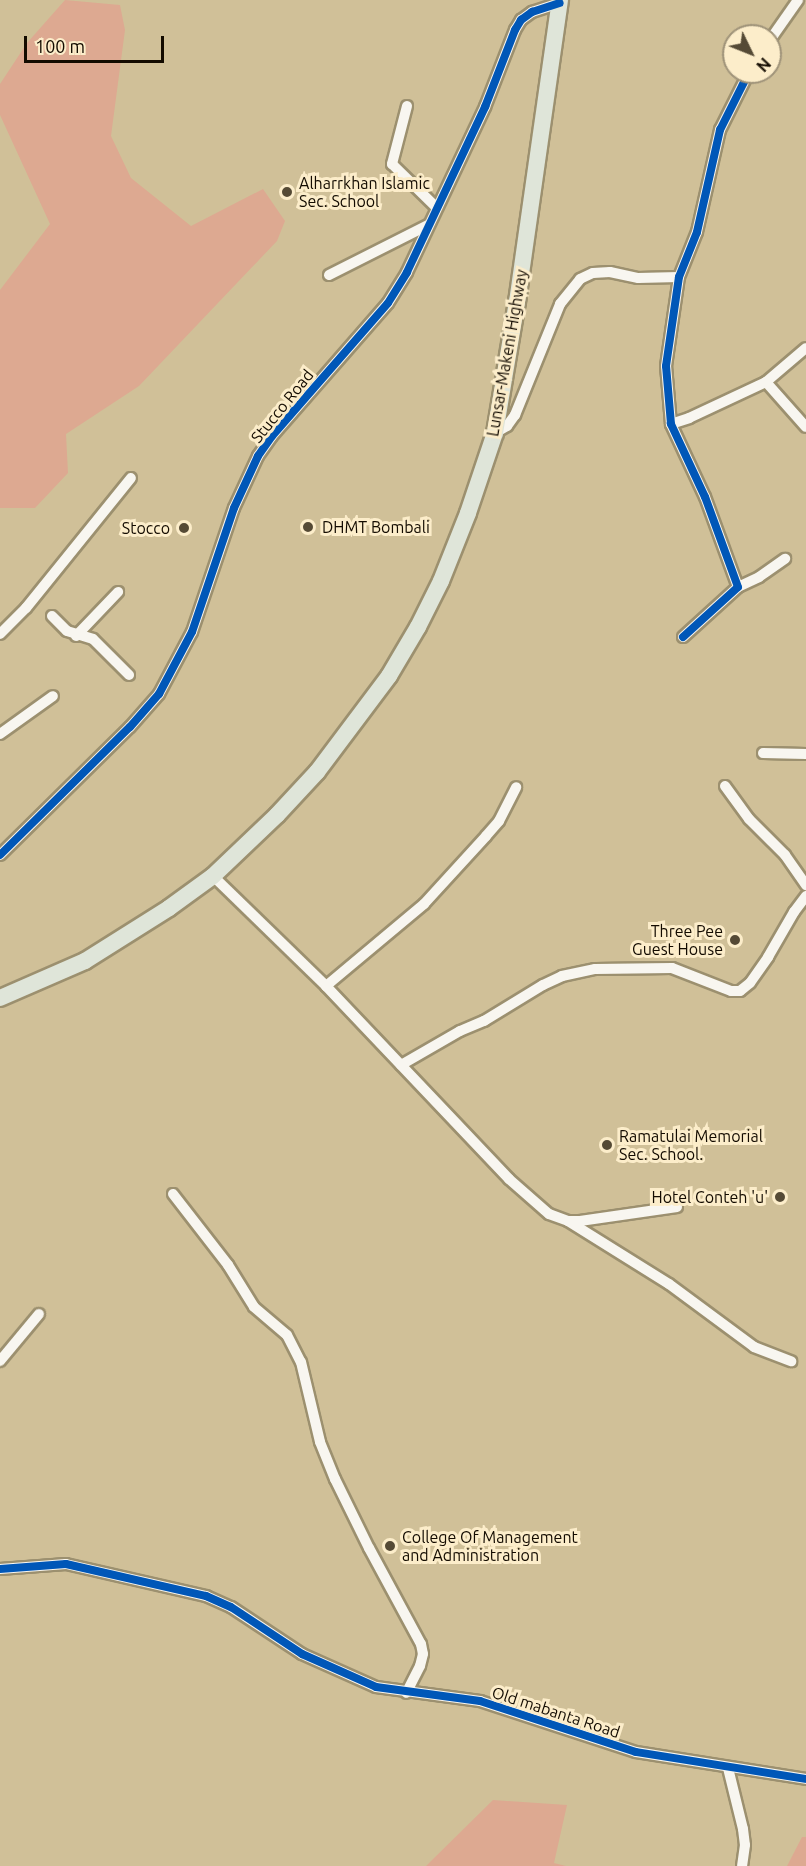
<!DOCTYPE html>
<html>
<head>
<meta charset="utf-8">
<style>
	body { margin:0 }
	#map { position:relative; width:806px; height:1866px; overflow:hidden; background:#d0c098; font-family:Ubuntu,sans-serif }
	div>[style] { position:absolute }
	.green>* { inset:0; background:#dda991 }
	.roads { filter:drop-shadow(2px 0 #9c906f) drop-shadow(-2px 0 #9c906f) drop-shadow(0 2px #9c906f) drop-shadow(0 -2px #9c906f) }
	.street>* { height:10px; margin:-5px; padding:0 5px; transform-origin:5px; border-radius:5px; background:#f8f6f0 }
	.primary>* { height:16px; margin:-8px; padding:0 8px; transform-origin:8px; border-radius:8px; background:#dfe5d9 }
	.cycleway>* { height:8px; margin:-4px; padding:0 4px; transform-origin:4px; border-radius:4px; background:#0057b8 }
	.dots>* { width:16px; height:16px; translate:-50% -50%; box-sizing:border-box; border:3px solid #fcedca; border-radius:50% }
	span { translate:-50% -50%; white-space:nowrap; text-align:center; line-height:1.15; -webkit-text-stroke:6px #fcedca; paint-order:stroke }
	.poi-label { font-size:16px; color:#130b00 }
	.left { translate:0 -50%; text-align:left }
	.right { translate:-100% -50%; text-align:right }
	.street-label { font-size:16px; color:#130b00 }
	.north { position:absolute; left:722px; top:24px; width:60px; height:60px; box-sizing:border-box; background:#fcedca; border:2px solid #9f9379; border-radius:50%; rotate:133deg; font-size:16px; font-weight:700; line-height:24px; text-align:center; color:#130b00 }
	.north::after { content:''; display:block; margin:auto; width:21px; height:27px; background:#554a35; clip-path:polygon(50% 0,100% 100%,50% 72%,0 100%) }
	.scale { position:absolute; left:24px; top:36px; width:140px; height:27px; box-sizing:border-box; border:3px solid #130b00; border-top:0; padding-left:8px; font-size:18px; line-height:21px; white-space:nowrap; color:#130b00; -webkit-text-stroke:4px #fcedca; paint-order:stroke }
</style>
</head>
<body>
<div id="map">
	<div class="green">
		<i style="clip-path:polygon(65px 0,120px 5px,125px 30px,111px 136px,131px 178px,191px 226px,263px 189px,285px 221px,277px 241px,139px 386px,66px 434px,68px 473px,35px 508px,0 508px,0 290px,50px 224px,0 115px,0 84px,27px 43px)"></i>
		<i style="clip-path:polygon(493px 1800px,567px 1805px,554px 1863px,566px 1866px,426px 1866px)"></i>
		<i style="clip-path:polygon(802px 1837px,806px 1837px,806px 1866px,787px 1866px)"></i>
	</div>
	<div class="roads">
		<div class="street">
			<i style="left:770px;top:40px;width:49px;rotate:-55deg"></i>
			<i style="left:407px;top:106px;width:60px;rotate:104.5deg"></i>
			<i style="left:392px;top:164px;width:62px;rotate:44.3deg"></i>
			<i style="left:329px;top:275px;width:111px;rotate:-26.8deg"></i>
			<i style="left:766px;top:382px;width:60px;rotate:48.4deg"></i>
			<i style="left:671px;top:424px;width:19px;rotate:-18deg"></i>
			<i style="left:689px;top:418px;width:85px;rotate:-25.1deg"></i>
			<i style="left:766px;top:382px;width:52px;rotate:-40.4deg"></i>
			<i style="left:495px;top:433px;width:14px;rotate:-30deg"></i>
			<i style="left:507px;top:426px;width:14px;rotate:-54deg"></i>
			<i style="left:515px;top:415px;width:120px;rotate:-67.9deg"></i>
			<i style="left:560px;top:304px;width:32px;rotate:-51deg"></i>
			<i style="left:580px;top:279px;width:14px;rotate:-25deg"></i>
			<i style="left:593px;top:273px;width:17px;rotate:-3deg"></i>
			<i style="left:610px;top:272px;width:29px;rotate:12deg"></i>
			<i style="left:638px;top:278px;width:41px;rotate:-1.4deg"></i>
			<i style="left:738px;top:587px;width:23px;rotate:-25deg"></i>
			<i style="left:759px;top:577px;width:32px;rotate:-35deg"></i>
			<i style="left:52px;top:616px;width:21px;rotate:45deg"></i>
			<i style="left:67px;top:631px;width:27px;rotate:17deg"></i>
			<i style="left:93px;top:639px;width:51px;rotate:45deg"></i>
			<i style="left:0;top:634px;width:37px;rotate:-45deg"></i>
			<i style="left:26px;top:608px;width:167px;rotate:-51.1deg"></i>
			<i style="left:76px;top:636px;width:61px;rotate:-46.3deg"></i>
			<i style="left:683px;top:637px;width:74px;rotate:-42.3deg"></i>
			<i style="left:738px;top:587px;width:96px;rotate:-110.1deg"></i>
			<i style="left:705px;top:497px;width:81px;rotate:-115deg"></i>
			<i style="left:671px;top:424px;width:58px;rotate:-94.9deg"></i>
			<i style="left:666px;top:366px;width:90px;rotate:-81.7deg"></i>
			<i style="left:679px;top:277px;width:48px;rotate:-68.2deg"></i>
			<i style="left:697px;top:232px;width:105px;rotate:-77.3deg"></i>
			<i style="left:720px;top:130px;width:65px;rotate:-63.4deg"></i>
			<i style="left:0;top:734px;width:65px;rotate:-35.6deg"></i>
			<i style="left:763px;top:753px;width:43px;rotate:1.3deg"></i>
			<i style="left:725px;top:786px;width:41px;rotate:54deg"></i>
			<i style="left:749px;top:819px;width:51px;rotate:45deg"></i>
			<i style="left:785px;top:855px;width:37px;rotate:55deg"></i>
			<i style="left:0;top:855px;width:182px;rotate:-44.6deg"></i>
			<i style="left:130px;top:727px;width:44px;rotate:-48.7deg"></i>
			<i style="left:159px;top:694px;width:70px;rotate:-62deg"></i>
			<i style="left:192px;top:632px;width:131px;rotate:-71.3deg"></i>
			<i style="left:234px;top:508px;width:57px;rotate:-65.2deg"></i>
			<i style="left:258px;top:456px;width:24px;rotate:-55deg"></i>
			<i style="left:272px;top:436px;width:176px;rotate:-48.9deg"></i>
			<i style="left:388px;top:303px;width:36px;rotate:-58deg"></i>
			<i style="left:407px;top:272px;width:183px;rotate:-64.7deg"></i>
			<i style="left:485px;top:107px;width:83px;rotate:-68.7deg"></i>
			<i style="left:515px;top:30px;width:12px;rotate:-59deg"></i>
			<i style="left:521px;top:20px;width:14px;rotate:-36deg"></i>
			<i style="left:532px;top:12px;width:29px;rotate:-18deg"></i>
			<i style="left:213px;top:876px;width:158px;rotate:44.2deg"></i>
			<i style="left:326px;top:986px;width:266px;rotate:46.5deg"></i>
			<i style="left:509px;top:1179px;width:53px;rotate:41.2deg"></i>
			<i style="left:549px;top:1214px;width:20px;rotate:20deg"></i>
			<i style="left:568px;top:1221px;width:12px"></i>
			<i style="left:580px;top:1221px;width:98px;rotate:-8.2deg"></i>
			<i style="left:326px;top:986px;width:128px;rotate:-39.9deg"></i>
			<i style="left:424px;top:904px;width:92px;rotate:-47.6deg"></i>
			<i style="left:486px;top:836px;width:20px;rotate:-49deg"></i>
			<i style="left:499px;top:821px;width:38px;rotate:-63deg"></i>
			<i style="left:401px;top:1065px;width:68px;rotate:-30deg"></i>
			<i style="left:460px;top:1031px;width:26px;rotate:-23deg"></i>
			<i style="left:484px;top:1021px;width:69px;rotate:-31.4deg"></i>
			<i style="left:543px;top:985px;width:21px;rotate:-25deg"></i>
			<i style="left:562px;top:976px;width:34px;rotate:-12deg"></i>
			<i style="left:595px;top:969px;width:77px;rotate:-0.7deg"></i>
			<i style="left:672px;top:968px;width:63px;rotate:21.3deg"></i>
			<i style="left:731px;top:991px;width:9px"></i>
			<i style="left:740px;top:991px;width:13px;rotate:-39deg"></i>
			<i style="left:750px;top:983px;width:32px;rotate:-55deg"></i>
			<i style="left:768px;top:957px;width:52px;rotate:-60deg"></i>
			<i style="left:794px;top:912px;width:20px;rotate:-53deg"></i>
			<i style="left:173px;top:1194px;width:90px;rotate:52.2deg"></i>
			<i style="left:228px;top:1265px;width:49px;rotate:58.2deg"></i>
			<i style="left:254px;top:1307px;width:43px;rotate:40.3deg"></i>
			<i style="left:287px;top:1335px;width:30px;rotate:63deg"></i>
			<i style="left:301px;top:1362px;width:82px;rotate:76.6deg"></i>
			<i style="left:320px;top:1442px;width:40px;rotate:68deg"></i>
			<i style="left:335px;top:1479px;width:77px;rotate:63.8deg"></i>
			<i style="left:369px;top:1548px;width:109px;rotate:61.6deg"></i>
			<i style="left:421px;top:1644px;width:10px;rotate:79deg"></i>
			<i style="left:423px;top:1654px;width:12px;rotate:104deg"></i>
			<i style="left:420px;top:1666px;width:30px;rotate:117deg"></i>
			<i style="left:568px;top:1221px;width:119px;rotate:32deg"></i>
			<i style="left:669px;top:1284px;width:106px;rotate:36.5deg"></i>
			<i style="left:754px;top:1347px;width:40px;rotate:21deg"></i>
			<i style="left:0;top:1361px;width:61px;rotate:-50.3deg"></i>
			<i style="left:0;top:1569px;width:66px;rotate:-4.3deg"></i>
			<i style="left:66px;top:1564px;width:144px;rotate:12.9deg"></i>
			<i style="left:206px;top:1596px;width:27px;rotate:24deg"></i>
			<i style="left:231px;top:1607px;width:85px;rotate:33.5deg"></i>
			<i style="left:302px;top:1654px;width:81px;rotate:24deg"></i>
			<i style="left:376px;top:1687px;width:105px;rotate:7.7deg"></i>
			<i style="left:480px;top:1701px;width:164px;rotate:18.1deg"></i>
			<i style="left:636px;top:1752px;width:172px;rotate:9deg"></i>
			<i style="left:728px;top:1768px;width:63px;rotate:76.2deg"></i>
			<i style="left:743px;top:1829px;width:16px;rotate:83deg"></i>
			<i style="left:745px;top:1845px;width:21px;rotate:98deg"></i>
		</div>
		<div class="primary">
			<i style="left:0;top:998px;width:93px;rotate:-23.5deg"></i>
			<i style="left:85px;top:961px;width:99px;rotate:-32.2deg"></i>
			<i style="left:169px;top:908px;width:54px;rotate:-36deg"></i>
			<i style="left:213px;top:876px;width:88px;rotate:-43.6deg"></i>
			<i style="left:277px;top:815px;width:59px;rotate:-47.1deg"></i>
			<i style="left:317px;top:772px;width:120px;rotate:-53.1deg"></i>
			<i style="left:389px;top:676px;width:57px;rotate:-59.4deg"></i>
			<i style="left:418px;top:627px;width:51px;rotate:-63.4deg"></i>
			<i style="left:441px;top:581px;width:73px;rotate:-68.3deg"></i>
			<i style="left:468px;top:513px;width:84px;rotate:-71.4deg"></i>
			<i style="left:495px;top:433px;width:133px;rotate:-80.5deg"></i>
			<i style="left:517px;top:302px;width:305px;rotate:-81.9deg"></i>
		</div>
	</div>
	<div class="cycleway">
		<i style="left:683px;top:637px;width:74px;rotate:-42.3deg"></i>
		<i style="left:738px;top:587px;width:96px;rotate:-110.1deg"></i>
		<i style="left:705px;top:497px;width:81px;rotate:-115deg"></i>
		<i style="left:671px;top:424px;width:58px;rotate:-94.9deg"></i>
		<i style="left:666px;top:366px;width:90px;rotate:-81.7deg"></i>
		<i style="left:679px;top:277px;width:48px;rotate:-68.2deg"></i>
		<i style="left:697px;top:232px;width:105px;rotate:-77.3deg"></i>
		<i style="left:720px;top:130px;width:65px;rotate:-63.4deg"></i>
		<i style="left:0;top:855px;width:182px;rotate:-44.6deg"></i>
		<i style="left:130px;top:727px;width:44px;rotate:-48.7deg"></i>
		<i style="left:159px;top:694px;width:70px;rotate:-62deg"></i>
		<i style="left:192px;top:632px;width:131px;rotate:-71.3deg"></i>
		<i style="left:234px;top:508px;width:57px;rotate:-65.2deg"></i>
		<i style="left:258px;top:456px;width:24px;rotate:-55deg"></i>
		<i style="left:272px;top:436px;width:176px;rotate:-48.9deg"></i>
		<i style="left:388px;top:303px;width:36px;rotate:-58deg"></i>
		<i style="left:407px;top:272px;width:183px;rotate:-64.7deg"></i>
		<i style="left:485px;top:107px;width:83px;rotate:-68.7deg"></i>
		<i style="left:515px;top:30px;width:12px;rotate:-59deg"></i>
		<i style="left:521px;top:20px;width:14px;rotate:-36deg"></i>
		<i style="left:532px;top:12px;width:29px;rotate:-18deg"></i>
		<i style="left:0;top:1569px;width:66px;rotate:-4.3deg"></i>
		<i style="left:66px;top:1564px;width:144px;rotate:12.9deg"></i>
		<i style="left:206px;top:1596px;width:27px;rotate:24deg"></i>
		<i style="left:231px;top:1607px;width:85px;rotate:33.5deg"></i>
		<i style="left:302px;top:1654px;width:81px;rotate:24deg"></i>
		<i style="left:376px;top:1687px;width:105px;rotate:7.7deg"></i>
		<i style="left:480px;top:1701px;width:164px;rotate:18.1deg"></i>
		<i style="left:636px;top:1752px;width:172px;rotate:9deg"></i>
	</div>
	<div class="dots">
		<i style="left:287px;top:192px;background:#554a35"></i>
		<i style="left:308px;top:527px;background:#554a35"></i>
		<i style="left:184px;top:528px;background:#554a35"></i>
		<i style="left:735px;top:940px;background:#554a35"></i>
		<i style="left:607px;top:1145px;background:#554a35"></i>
		<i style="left:780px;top:1197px;background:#554a35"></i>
		<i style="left:390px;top:1546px;background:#554a35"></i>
	</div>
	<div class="poi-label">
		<span class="left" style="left:299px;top:192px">Alharrkhan Islamic<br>Sec. School</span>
		<span class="left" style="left:322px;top:527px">DHMT Bombali</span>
		<span class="right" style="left:170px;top:528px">Stocco</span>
		<span class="right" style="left:723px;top:940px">Three Pee<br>Guest House</span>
		<span class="left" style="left:619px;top:1145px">Ramatulai Memorial<br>Sec. School.</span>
		<span class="right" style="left:768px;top:1197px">Hotel Conteh 'u'</span>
		<span class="left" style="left:402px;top:1546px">College Of Management<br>and Administration</span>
	</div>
	<div class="street-label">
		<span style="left:507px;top:353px;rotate:-80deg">Lunsar-Makeni Highway</span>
		<span style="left:282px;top:406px;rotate:-51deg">Stucco Road</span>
		<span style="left:556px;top:1712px;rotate:18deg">Old mabanta Road</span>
	</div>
	<div class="north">N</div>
	<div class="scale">100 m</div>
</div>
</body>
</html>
